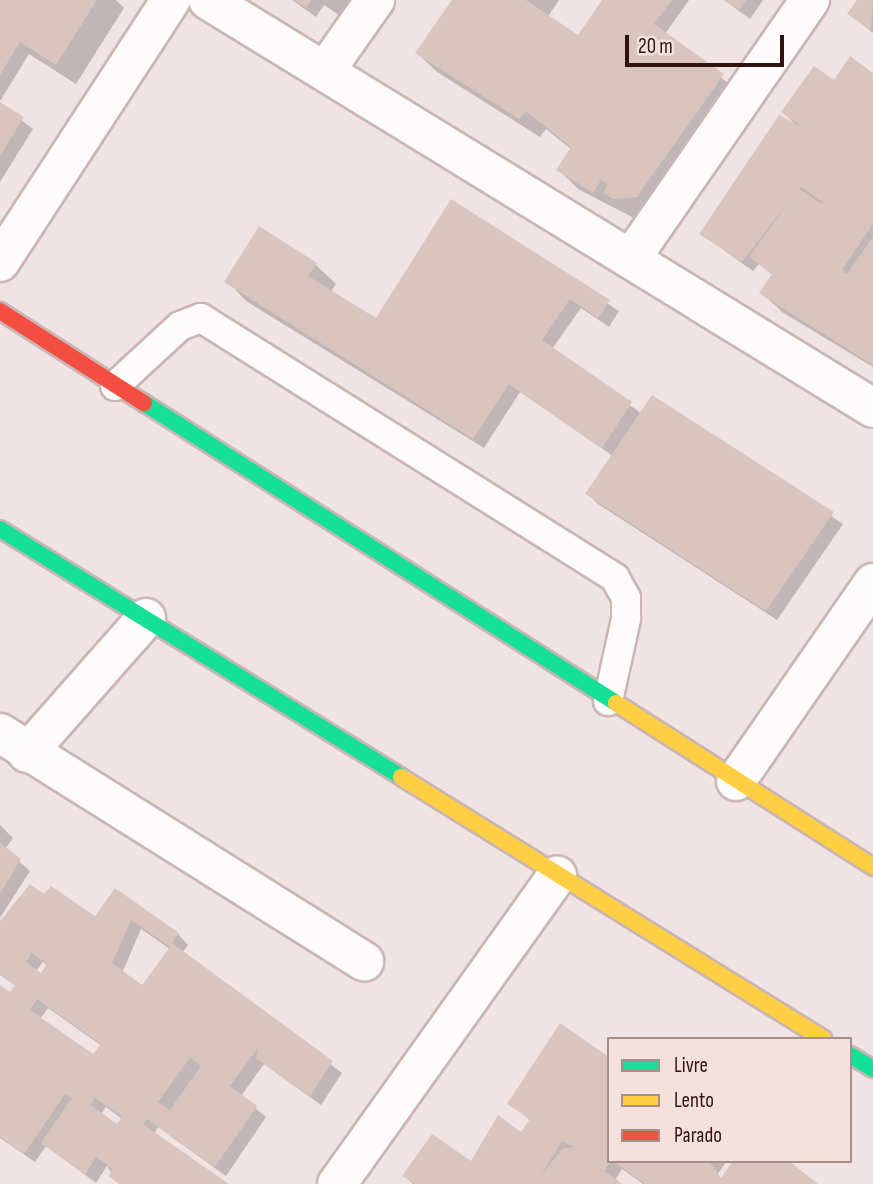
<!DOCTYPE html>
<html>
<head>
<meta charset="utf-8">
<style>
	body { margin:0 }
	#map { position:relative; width:873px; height:1184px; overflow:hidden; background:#efe4e3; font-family:"Sofia Sans Condensed",sans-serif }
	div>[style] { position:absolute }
	.shadow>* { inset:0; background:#0003 }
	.building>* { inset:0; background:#d9c5be }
	.roads { filter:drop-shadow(2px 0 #cab5b3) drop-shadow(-2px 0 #cab5b3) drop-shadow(0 2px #cab5b3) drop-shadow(0 -2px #cab5b3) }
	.lane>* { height:28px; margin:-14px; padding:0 14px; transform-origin:14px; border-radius:14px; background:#fdfbfb }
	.street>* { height:38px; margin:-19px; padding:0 19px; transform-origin:19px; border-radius:19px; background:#fdfbfb }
	.fast>* { height:16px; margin:-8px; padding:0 8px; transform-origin:8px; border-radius:8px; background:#16e098 }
	.slow>* { height:16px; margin:-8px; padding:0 8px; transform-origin:8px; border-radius:8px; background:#ffcf43 }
	.jam>* { height:16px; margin:-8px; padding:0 8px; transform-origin:8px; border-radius:8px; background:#f24e42 }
	span { translate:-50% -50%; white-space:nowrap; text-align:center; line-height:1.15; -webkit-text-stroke:5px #f4e1de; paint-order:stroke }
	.legend { position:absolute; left:607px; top:1037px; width:245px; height:126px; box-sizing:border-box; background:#f4e1de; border:2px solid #a68e8b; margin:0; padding:9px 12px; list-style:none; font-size:21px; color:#32120f }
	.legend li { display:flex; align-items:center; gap:14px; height:35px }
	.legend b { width:35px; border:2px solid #a68e8b }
	.scale { position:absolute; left:625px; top:35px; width:159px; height:32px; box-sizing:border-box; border:4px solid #32120f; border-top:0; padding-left:9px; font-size:21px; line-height:24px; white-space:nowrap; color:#32120f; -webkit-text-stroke:5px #f4e1de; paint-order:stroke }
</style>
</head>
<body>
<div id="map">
	<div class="shadow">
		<i style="clip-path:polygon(0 0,116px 0,124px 8px,76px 84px,29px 54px,0 101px)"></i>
		<i style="clip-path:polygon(292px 0,350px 0,339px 15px,324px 5px,316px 17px)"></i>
		<i style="clip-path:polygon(454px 0,559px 0,547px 18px,578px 38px,604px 0,689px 0,665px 34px,743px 95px,657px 216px,634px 218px,578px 189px,559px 170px,572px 150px,546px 129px,540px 137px,437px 72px,417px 53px)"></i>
		<i style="clip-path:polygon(724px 0,763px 0,750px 19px)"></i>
		<i style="clip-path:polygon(859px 0,873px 0,873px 33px,850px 14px)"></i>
		<i style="clip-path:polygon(873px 75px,873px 367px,782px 312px,762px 293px,774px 276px,759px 264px,753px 271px,701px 234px,797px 126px,783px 112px,834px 82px)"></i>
		<i style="clip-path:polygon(0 104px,33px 129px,0 182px)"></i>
		<i style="clip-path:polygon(452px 202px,619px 311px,609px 327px,581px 308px,552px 349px,642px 414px,653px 397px,843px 524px,777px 620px,598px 504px,588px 494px,613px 456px,520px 392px,484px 448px,246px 301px,227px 281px,260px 229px,316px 265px,336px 284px,331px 292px,376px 320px)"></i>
		<i style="clip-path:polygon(0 825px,13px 838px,5px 849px,30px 871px,0 918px)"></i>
		<i style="clip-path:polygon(evenodd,116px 891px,178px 934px,188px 945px,182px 953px,342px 1073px,321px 1105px,264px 1064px,241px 1096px,266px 1117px,226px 1176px,158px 1127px,154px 1134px,226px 1184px,119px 1184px,107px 1166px,96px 1183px,46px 1146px,35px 1162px,0 1138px,0 987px,10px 994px,16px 986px,0 975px,0 924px,45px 896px,96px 918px,116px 891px,141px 929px,170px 949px,143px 988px,122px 973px,141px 929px,116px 891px,43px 962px,48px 966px,41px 975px,36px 971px,43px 962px,116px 891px,48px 1008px,102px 1046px,94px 1057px,40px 1019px,48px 1008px,116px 891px,106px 1107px,122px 1119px,117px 1127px,101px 1114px,106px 1107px)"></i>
		<i style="clip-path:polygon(509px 1103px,609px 1161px,727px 1161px,717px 1175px,722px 1180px,815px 1184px,643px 1184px,622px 1169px,615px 1180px,620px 1184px,413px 1184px,404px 1175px,471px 1164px,522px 1134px,531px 1121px)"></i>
	</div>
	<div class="building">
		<i style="clip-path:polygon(0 0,97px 0,56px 65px,20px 42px,0 75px)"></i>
		<i style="clip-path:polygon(294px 0,311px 0,306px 8px)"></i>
		<i style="clip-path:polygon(452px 0,526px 0,578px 35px,602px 0,672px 0,654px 24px,724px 74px,637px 197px,613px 199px,603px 193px,608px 185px,601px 180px,593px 193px,556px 170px,571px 147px,526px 111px,519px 119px,415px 53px)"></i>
		<i style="clip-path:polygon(725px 0,746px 0,739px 10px)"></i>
		<i style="clip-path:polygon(857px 0,873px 0,871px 30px,847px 14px)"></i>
		<i style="clip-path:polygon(evenodd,850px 56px,873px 73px,873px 224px,842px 270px,847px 274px,873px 237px,873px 365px,759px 293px,772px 274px,749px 257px,790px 200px,742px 262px,699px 234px,779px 115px,802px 127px,781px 112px,814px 66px,834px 80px,850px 56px,801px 187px,823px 202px,822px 204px,800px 189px,801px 187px)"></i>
		<i style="clip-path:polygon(0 102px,24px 117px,0 156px)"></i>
		<i style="clip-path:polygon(451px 199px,610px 300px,598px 318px,570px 299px,542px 340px,632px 402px,602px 448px,509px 384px,473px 439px,224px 282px,259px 226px,317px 263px,308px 276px,376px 318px)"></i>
		<i style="clip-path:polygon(652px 395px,834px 512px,766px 611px,585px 494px)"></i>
		<i style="clip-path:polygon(0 843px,21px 859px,0 894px)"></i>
		<i style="clip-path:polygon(evenodd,30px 884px,44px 894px,51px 886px,95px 916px,115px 888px,179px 933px,172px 943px,333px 1061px,310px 1096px,256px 1058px,258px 1048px,230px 1086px,257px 1106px,215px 1167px,147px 1119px,143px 1124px,229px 1184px,119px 1184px,108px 1176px,113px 1169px,96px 1157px,85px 1174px,41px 1143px,72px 1098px,65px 1094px,24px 1154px,0 1137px,0 985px,10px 992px,15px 985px,0 974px,0 921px,30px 884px,131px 920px,170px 947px,142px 985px,112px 963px,131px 920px,30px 884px,32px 953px,47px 964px,41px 973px,26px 962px,32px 953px,30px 884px,37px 999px,101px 1044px,93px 1054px,30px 1010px,37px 999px,30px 884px,190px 1058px,201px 1066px,170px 1110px,158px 1102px,190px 1058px,30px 884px,95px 1098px,122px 1117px,117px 1124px,91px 1105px,95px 1098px)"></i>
		<i style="clip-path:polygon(evenodd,560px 1023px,609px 1057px,611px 1161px,604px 1171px,623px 1184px,415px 1184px,402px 1176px,432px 1134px,471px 1161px,498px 1115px,521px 1132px,530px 1119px,507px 1104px,560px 1023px,562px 1141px,575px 1147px,562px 1149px,540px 1177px,562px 1141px)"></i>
		<i style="clip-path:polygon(613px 1161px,709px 1161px,721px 1178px,733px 1161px,789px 1161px,818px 1184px,645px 1184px)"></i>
	</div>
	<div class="roads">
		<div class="lane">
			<i style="left:115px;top:386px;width:88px;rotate:-42.7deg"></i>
			<i style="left:180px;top:326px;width:22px;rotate:-21deg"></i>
			<i style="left:201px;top:318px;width:489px;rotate:32.1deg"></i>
			<i style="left:615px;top:578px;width:23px;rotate:61deg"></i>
			<i style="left:626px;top:598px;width:21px;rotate:90deg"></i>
			<i style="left:626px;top:619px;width:84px;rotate:102.4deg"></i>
		</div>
		<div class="street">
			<i style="left:208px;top:0;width:780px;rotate:31.53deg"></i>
			<i style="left:325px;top:71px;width:87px;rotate:-54.8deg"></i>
			<i style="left:632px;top:257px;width:313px;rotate:-55.3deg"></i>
			<i style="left:0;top:262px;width:313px;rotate:-56.9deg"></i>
			<i style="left:0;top:733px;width:430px;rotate:32.1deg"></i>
			<i style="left:27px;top:753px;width:180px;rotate:-48.6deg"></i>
			<i style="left:736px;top:781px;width:241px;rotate:-55.3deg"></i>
			<i style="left:337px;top:1184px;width:379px;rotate:-54.5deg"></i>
		</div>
		<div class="fast">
			<i style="left:144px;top:403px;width:559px;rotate:32.44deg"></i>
			<i style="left:0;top:529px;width:471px;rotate:31.7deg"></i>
			<i style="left:850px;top:1055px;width:27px;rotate:31deg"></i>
		</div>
		<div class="slow">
			<i style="left:616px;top:703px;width:305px;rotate:32.5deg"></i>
			<i style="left:401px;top:777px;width:497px;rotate:31.8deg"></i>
		</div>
		<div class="jam">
			<i style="left:0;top:311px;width:171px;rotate:32.6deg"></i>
		</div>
	</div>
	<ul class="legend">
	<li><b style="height:9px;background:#16e098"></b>Livre</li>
	<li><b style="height:9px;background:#ffcf43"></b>Lento</li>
	<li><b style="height:9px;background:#f24e42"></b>Parado</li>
	</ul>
	<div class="scale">20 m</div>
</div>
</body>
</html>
